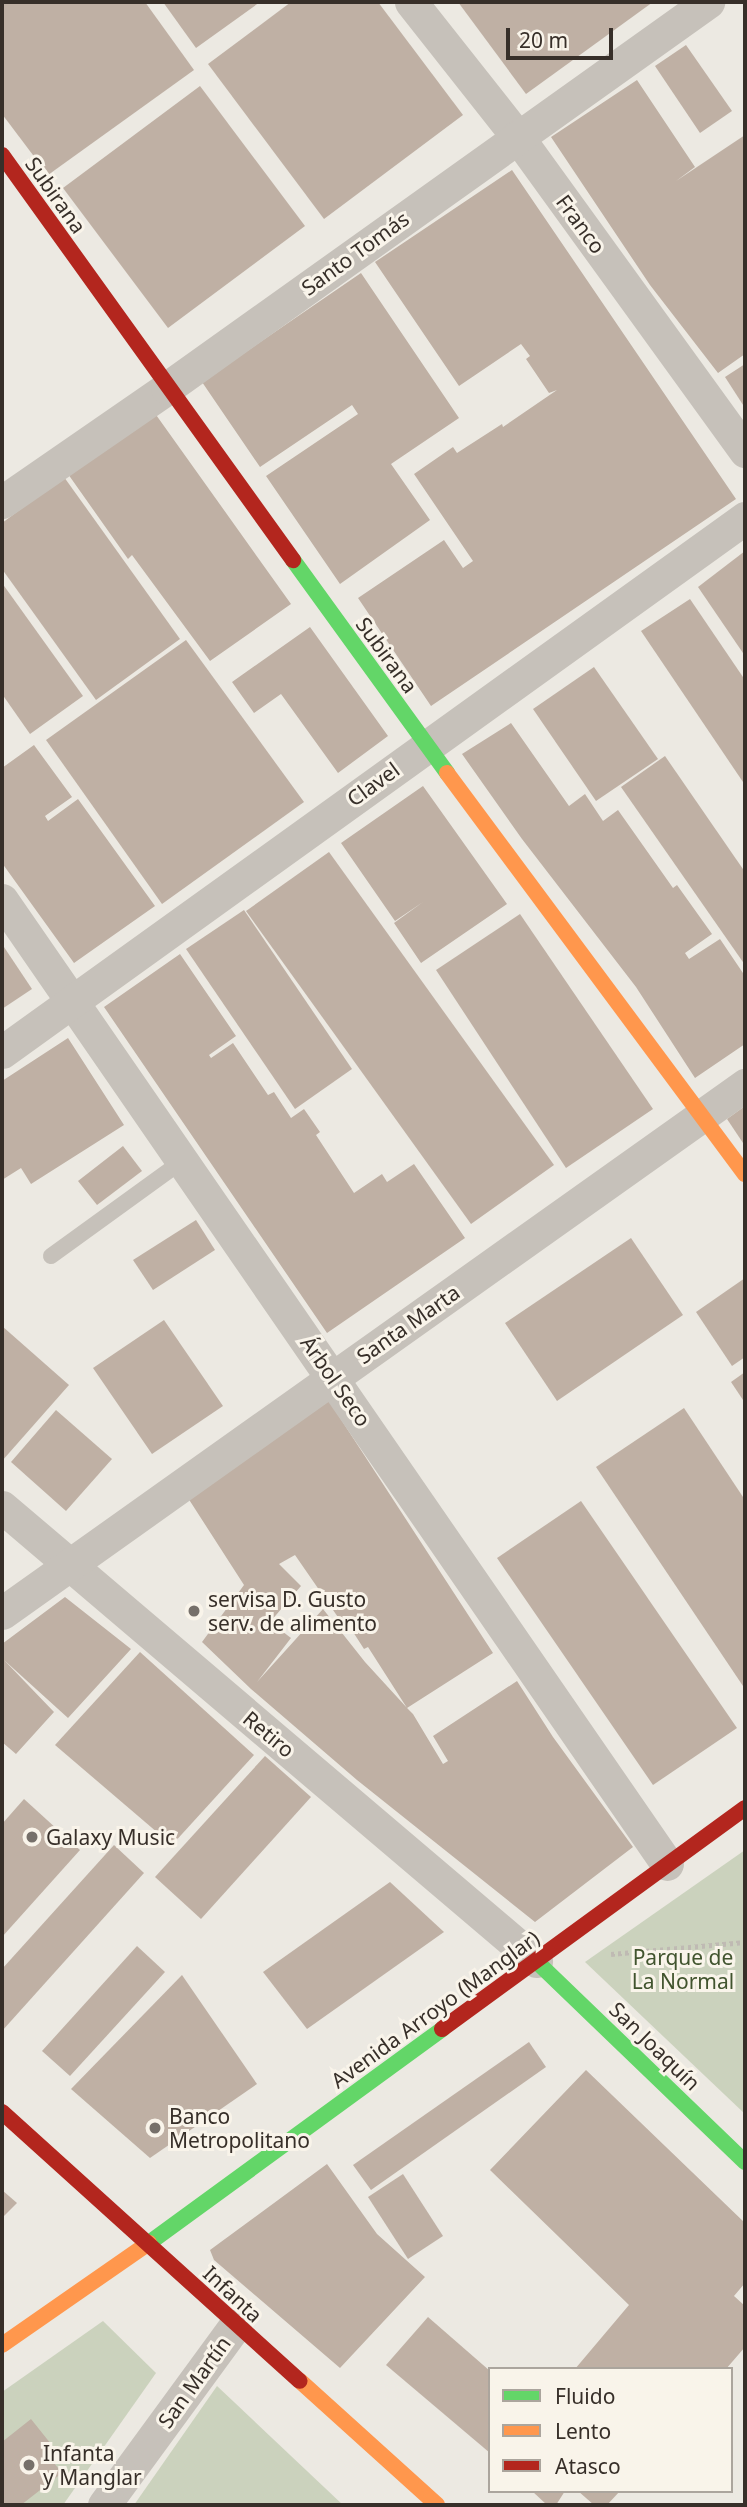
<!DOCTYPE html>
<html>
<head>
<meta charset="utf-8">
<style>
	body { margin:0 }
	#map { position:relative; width:747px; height:2507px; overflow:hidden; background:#ece9e2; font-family:"Noto Sans",sans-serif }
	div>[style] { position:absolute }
	.green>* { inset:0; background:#cbd2bd }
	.building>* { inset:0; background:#bfb0a4 }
	.path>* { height:4.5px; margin-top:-2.25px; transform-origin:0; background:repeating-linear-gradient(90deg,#bfbab3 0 3.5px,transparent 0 7px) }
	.lane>* { height:16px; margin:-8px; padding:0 8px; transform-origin:8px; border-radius:8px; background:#c6c1ba }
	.street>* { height:33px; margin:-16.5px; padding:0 16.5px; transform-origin:16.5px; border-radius:16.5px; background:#c6c1ba }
	.fast>* { height:16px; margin:-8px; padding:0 8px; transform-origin:8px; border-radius:8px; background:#63d668 }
	.slow>* { height:16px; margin:-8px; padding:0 8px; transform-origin:8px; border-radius:8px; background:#ff974d }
	.jam>* { height:16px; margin:-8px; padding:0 8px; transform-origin:8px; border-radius:8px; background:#b3261e }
	.dots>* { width:19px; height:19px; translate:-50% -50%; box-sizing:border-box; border:4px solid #f9f4ea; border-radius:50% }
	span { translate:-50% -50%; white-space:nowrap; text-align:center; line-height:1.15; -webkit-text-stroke:6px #f9f4ea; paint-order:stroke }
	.street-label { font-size:21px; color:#372f29 }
	.poi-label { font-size:21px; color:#372f29 }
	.left { translate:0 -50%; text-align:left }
	.park-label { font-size:21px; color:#41542e }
	.frame { position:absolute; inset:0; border:4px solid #372f29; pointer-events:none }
	.legend { position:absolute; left:488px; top:2367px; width:245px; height:126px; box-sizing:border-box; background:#f9f4ea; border:2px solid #aba59d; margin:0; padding:9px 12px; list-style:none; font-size:21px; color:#372f29 }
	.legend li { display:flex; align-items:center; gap:14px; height:35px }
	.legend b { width:35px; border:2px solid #aba59d }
	.scale { position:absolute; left:506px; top:28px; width:107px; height:32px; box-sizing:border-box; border:4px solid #372f29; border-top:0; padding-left:9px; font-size:21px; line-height:24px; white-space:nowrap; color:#372f29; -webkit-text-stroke:5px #f9f4ea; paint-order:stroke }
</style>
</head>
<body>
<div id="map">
	<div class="green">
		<i style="clip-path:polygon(745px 1850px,745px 2114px,585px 1962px)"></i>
		<i style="clip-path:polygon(103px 2321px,156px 2373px,63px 2505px,2px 2505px,2px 2392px)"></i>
		<i style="clip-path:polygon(217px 2386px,343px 2505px,134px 2505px)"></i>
	</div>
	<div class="building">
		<i style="clip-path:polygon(2px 2px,145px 2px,194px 70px,48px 175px,2px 114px)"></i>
		<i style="clip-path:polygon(163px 2px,260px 2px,196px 48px)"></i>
		<i style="clip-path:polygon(291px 2px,378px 2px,463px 115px,324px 219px,208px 64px)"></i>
		<i style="clip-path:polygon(458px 2px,653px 2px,526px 94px)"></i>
		<i style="clip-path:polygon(686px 45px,732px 111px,700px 133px,655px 66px)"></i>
		<i style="clip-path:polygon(637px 80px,695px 167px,676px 181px,745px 135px,745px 354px,718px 373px,650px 285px,551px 137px)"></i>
		<i style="clip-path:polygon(200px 86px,305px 226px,168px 328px,63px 188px)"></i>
		<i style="clip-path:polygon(512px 170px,736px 499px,431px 706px,358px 598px,444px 540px,463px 568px,473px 561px,414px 474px,453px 447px,457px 453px,502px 424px,503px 427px,557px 390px,549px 393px,526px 359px,530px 356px,521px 344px,459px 386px,375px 262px)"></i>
		<i style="clip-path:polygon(361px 273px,459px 418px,391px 464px,430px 520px,340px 584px,266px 476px,358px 414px,352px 405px,260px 467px,202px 382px)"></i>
		<i style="clip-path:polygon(745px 364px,745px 408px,725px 377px)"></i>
		<i style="clip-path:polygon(154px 412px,291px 604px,210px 661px,132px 555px,128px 559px,68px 474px)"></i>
		<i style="clip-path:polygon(64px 477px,180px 639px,96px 700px,2px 569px,2px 523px)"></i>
		<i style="clip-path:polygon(745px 551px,745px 656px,698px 587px)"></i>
		<i style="clip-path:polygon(2px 583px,83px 696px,30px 734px,2px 694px)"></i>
		<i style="clip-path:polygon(690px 599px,745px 680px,745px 785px,641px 631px)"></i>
		<i style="clip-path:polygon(310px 627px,388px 736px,338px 773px,281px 694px,254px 713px,232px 682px)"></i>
		<i style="clip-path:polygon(186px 640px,304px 802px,162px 904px,46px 740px)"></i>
		<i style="clip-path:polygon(594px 667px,658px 759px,596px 801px,533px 709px)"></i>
		<i style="clip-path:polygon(511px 723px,569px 806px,585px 794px,603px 821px,618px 810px,673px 888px,677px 885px,712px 934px,685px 953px,689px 959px,720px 939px,745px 976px,745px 1044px,695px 1078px,636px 987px,522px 839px,462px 754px)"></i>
		<i style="clip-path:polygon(34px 745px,72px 797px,45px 816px,48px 821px,78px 799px,155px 906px,74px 963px,2px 863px,2px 768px)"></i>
		<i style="clip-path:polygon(665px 756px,745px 872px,745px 965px,621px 787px)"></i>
		<i style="clip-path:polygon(423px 786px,507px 904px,421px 963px,394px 923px,423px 902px,395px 921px,341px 843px)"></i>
		<i style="clip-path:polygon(329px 852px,554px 1165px,471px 1224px,246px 911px)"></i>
		<i style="clip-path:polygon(244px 910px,352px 1069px,295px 1109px,186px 949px)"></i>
		<i style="clip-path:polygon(520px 914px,653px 1109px,566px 1168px,436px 970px)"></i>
		<i style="clip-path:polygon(2px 944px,32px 989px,2px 1009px)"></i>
		<i style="clip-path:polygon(180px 954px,236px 1036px,209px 1055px,211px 1058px,233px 1043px,268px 1095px,274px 1092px,291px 1118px,304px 1109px,320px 1132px,316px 1135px,354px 1193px,382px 1174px,387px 1182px,414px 1164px,465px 1238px,327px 1333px,104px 1007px)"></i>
		<i style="clip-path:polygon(68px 1038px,124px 1125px,31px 1184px,21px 1168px,2px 1180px,2px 1081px)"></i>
		<i style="clip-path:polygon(745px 1106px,745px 1146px,727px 1119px)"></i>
		<i style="clip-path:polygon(123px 1146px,142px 1171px,97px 1205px,78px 1181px)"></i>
		<i style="clip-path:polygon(196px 1220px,215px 1250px,153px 1290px,133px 1260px)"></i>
		<i style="clip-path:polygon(631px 1238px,683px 1315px,557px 1401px,505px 1323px)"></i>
		<i style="clip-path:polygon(745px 1278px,745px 1357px,732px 1366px,696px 1312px)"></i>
		<i style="clip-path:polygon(164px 1320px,223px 1406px,152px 1454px,93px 1368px)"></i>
		<i style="clip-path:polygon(2px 1326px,69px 1385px,2px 1461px)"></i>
		<i style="clip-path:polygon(745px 1372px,745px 1403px,731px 1382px)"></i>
		<i style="clip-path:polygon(329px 1401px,493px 1653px,407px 1708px,368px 1647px,364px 1649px,346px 1621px,342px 1623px,295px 1555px,279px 1564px,301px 1586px,270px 1622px,291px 1638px,257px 1682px,323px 1609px,365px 1662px,408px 1709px,413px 1714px,443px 1764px,448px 1761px,433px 1736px,517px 1681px,553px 1737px,633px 1847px,535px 1922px,357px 1780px,251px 1689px,202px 1642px,244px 1585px,188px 1498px)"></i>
		<i style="clip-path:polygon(684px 1408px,745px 1500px,745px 1689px,596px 1467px)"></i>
		<i style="clip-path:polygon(56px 1410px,112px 1459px,66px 1511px,11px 1462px)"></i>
		<i style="clip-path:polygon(581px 1501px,737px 1728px,653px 1785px,497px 1558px)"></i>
		<i style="clip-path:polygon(65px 1597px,131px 1649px,68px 1718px,4px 1660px,54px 1712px,16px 1754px,2px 1742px,2px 1644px)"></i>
		<i style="clip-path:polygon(140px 1652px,254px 1755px,172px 1845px,55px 1745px)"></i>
		<i style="clip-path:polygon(265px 1756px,311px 1797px,201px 1919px,155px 1877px)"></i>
		<i style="clip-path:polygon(24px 1799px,80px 1850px,2px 1937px,2px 1824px)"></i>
		<i style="clip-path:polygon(114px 1845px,144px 1873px,2px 2031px,2px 1969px)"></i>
		<i style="clip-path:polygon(390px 1882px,444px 1932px,307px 2029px,263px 1972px)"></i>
		<i style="clip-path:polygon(137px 1946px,165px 1972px,70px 2076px,42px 2051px)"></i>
		<i style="clip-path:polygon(182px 1975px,257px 2084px,150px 2158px,71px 2089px)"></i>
		<i style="clip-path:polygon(529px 2042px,546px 2067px,371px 2190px,353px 2165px)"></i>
		<i style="clip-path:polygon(586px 2070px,745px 2223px,745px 2283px,734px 2296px,745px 2306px,745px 2347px,726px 2369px,575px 2369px,629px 2305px,490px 2170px)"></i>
		<i style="clip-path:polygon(327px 2164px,377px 2234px,425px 2277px,340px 2368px,214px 2260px,210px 2250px)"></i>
		<i style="clip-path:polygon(403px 2174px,443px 2236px,408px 2259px,368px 2197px)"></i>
		<i style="clip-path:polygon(2px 2190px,17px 2203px,2px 2218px)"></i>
		<i style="clip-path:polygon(428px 2317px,490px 2371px,490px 2453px,386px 2365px)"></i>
		<i style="clip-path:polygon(31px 2419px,51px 2444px,50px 2458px,62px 2473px,21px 2505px,2px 2505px,2px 2442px)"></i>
		<i style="clip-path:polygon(532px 2491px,565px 2491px,556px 2505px,547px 2505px)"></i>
		<i style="clip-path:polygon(578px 2491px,620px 2491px,607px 2505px,594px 2505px)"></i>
	</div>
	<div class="path">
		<i style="left:611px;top:1954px;width:135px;rotate:-5.1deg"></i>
	</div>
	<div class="lane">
		<i style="left:51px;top:1256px;width:162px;rotate:-35.9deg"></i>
	</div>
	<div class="street">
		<i style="left:411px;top:2px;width:171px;rotate:51.7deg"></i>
		<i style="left:517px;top:136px;width:389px;rotate:54.1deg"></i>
		<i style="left:2px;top:502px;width:201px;rotate:-34.6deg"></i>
		<i style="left:167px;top:388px;width:665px;rotate:-35.51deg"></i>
		<i style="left:2px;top:900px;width:1171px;rotate:55.4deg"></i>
		<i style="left:2px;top:1052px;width:915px;rotate:-35.71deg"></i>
		<i style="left:2px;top:1507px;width:701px;rotate:40.37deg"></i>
		<i style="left:2px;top:1613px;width:912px;rotate:-35.4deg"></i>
		<i style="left:104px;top:2505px;width:222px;rotate:-53.8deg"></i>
	</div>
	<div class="fast">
		<i style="left:293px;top:560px;width:263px;rotate:54.1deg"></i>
		<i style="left:536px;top:1961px;width:290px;rotate:43.9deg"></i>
		<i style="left:149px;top:2243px;width:363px;rotate:-36.1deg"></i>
	</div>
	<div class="slow">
		<i style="left:447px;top:773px;width:500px;rotate:53.4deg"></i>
		<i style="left:2px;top:2345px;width:179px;rotate:-34.8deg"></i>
		<i style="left:300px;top:2381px;width:185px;rotate:42.1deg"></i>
	</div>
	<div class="jam">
		<i style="left:2px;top:155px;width:499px;rotate:54.3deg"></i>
		<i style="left:442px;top:2029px;width:375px;rotate:-36.1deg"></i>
		<i style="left:2px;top:2112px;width:401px;rotate:42.1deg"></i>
	</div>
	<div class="dots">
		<i style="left:194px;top:1611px;background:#76706a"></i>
		<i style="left:32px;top:1837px;background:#76706a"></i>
		<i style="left:155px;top:2128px;background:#76706a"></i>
		<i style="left:29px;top:2465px;background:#76706a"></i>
	</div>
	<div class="street-label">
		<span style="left:56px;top:195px;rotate:55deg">Subirana</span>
		<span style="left:581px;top:224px;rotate:54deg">Franco</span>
		<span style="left:355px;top:253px;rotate:-36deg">Santo Tomás</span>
		<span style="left:387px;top:655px;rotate:54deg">Subirana</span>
		<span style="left:373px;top:784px;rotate:-36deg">Clavel</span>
		<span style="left:408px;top:1324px;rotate:-35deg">Santa Marta</span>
		<span style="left:336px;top:1381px;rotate:55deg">Árbol Seco</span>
		<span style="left:269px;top:1734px;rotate:40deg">Retiro</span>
		<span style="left:435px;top:2009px;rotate:-36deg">Avenida Arroyo (Manglar)</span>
		<span style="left:655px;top:2046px;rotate:44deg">San Joaquín</span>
		<span style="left:233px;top:2294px;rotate:43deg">Infanta</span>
		<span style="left:194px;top:2382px;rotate:-54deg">San Martín</span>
	</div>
	<div class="poi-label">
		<span class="left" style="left:208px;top:1611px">servisa D. Gusto<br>serv. de alimento</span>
		<span class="left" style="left:46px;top:1837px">Galaxy Music</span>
		<span class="left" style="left:169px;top:2128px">Banco<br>Metropolitano</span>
		<span class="left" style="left:43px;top:2465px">Infanta<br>y Manglar</span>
	</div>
	<div class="park-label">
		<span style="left:683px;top:1969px">Parque de<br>La Normal</span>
	</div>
	<div class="frame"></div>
	<ul class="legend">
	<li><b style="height:9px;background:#63d668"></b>Fluido</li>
	<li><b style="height:9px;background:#ff974d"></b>Lento</li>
	<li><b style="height:9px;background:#b3261e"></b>Atasco</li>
	</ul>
	<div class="scale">20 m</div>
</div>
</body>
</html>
